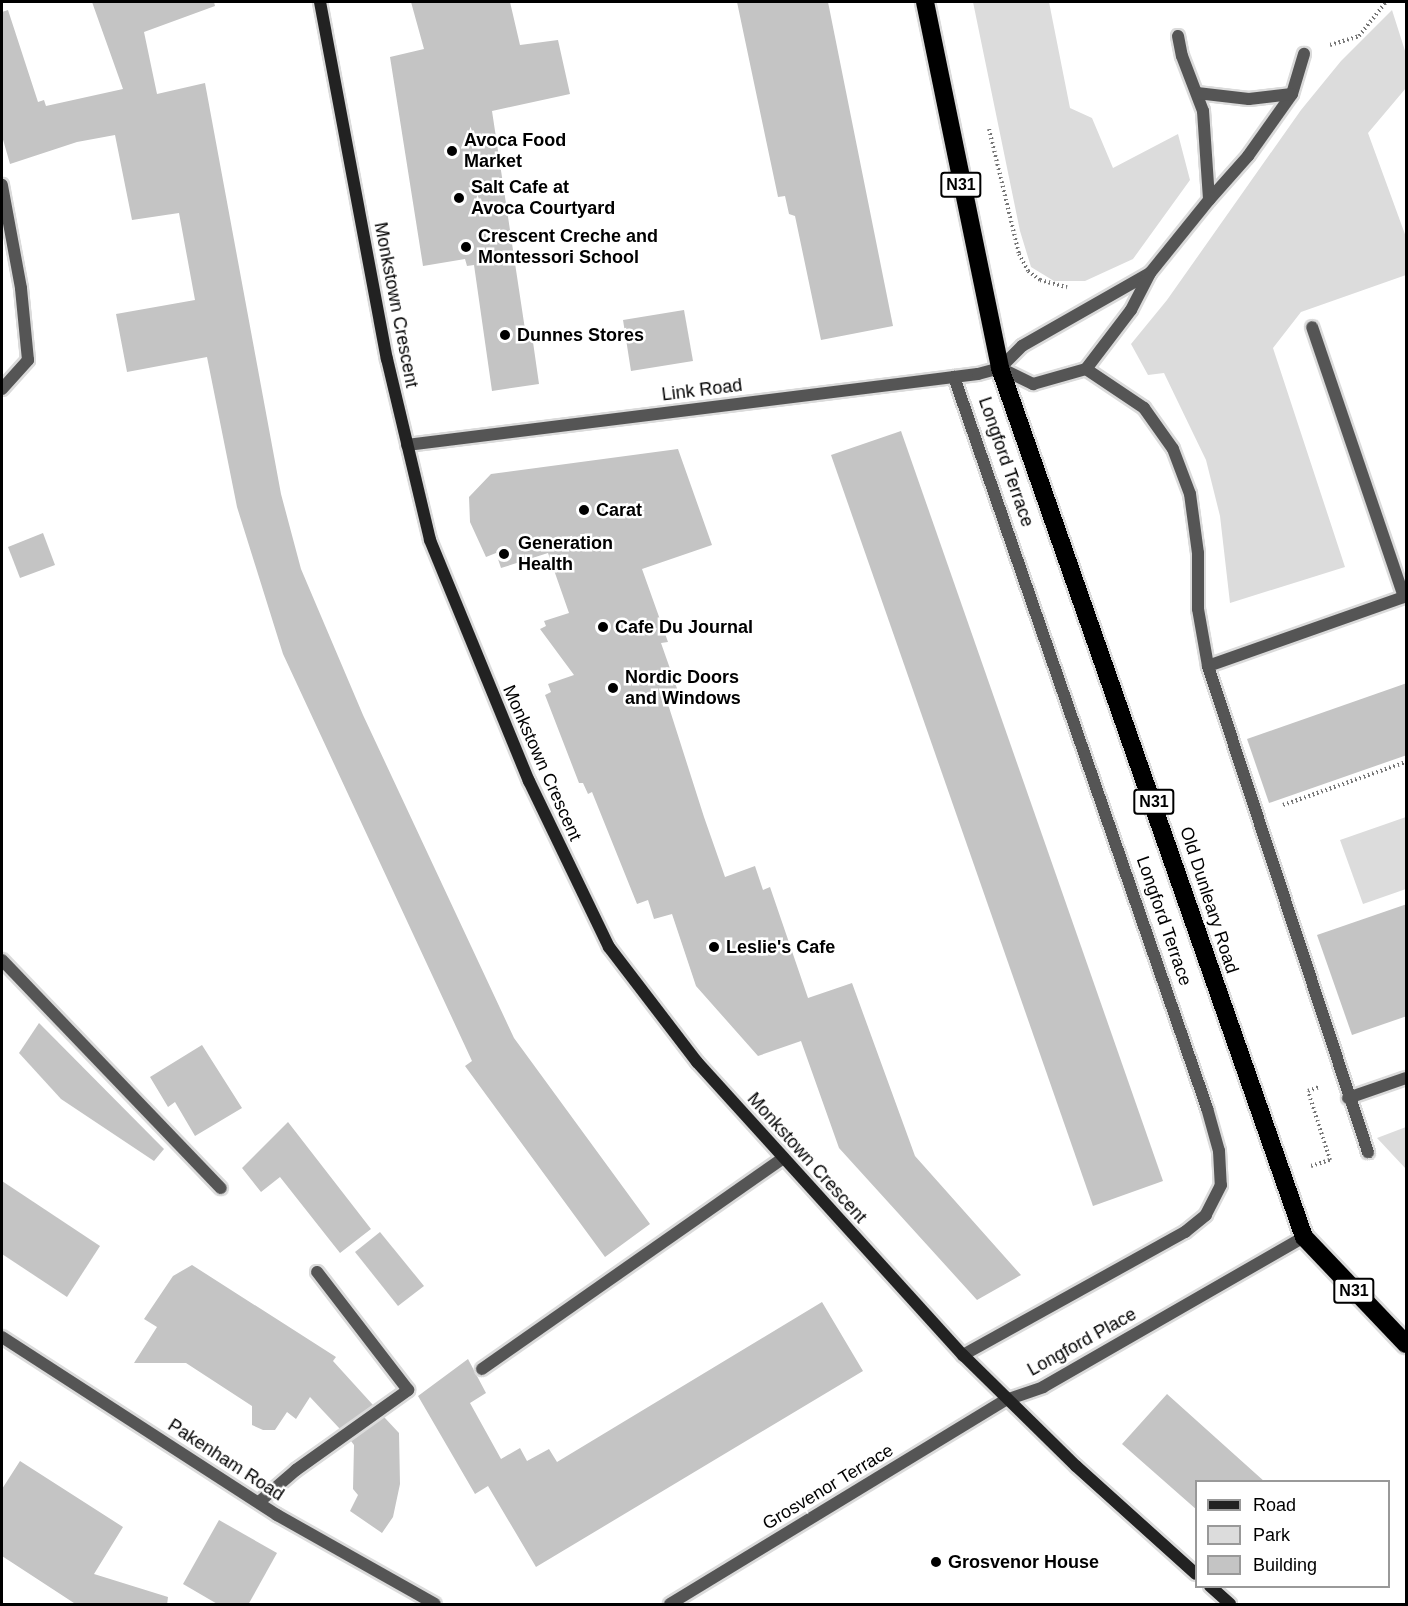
<!DOCTYPE html>
<html>
<head>
<meta charset="utf-8">
<style>
	body { margin:0 }
	#map { position:relative; width:1408px; height:1606px; overflow:hidden; background:#fff; font-family:Arial,sans-serif }
	div>[style] { position:absolute }
	.green>* { inset:0; background:#dcdcdc }
	.building>* { inset:0; background:#c4c4c4 }
	.path>* { height:4px; margin-top:-2px; transform-origin:0; background:repeating-linear-gradient(90deg,#777 0 1.5px,transparent 0 4.5px) }
	.roads { filter:drop-shadow(2px 0 #dbdbdb) drop-shadow(-2px 0 #dbdbdb) drop-shadow(0 2px #dbdbdb) drop-shadow(0 -2px #dbdbdb) }
	.lane>* { height:12px; margin:-6px; padding:0 6px; transform-origin:6px; border-radius:6px; background:#555 }
	.street>* { height:12px; margin:-6px; padding:0 6px; transform-origin:6px; border-radius:6px; background:#555 }
	.secondary>* { height:12px; margin:-6px; padding:0 6px; transform-origin:6px; border-radius:6px; background:#222 }
	.highway>* { height:18px; margin:-9px; padding:0 9px; transform-origin:9px; border-radius:9px; background:#000 }
	.dots>* { width:16px; height:16px; translate:-50% -50%; box-sizing:border-box; border:3px solid #fff; border-radius:50% }
	span { translate:-50% -50%; white-space:nowrap; text-align:center; line-height:1.15; -webkit-text-stroke:5px #fff; paint-order:stroke }
	.shield-label span { padding:2px 4px; background:#fff; border:2px solid; border-radius:4px; -webkit-text-stroke-width:0 }
	.shield-label { font-size:16px; color:#000; font-weight:700 }
	.poi-label { font-size:18px; color:#000; font-weight:700 }
	.left { translate:0 -50%; text-align:left }
	.street-label { font-size:18px; color:#000 }
	.frame { position:absolute; inset:0; border:3px solid #000; pointer-events:none }
	.legend { position:absolute; left:1195px; top:1480px; width:195px; height:108px; box-sizing:border-box; background:#fff; border:2px solid #999; margin:0; padding:8px 10px; list-style:none; font-size:18px; color:#000 }
	.legend li { display:flex; align-items:center; gap:12px; height:30px }
	.legend b { width:30px; border:2px solid #999 }
</style>
</head>
<body>
<div id="map">
	<div class="green">
		<i style="clip-path:polygon(973px 2px,1049px 2px,1070px 108px,1092px 118px,1113px 168px,1178px 134px,1190px 180px,1133px 259px,1085px 281px,1054px 281px,1031px 267px,1020px 231px)"></i>
		<i style="clip-path:polygon(1392px 10px,1406px 54px,1406px 88px,1368px 133px,1406px 237px,1406px 275px,1301px 312px,1273px 348px,1345px 567px,1230px 603px,1220px 516px,1206px 460px,1164px 373px,1148px 375px,1131px 344px,1167px 300px,1301px 110px,1341px 61px)"></i>
		<i style="clip-path:polygon(1406px 817px,1406px 889px,1363px 904px,1340px 840px)"></i>
		<i style="clip-path:polygon(1406px 1127px,1406px 1169px,1377px 1138px)"></i>
	</div>
	<div class="building">
		<i style="clip-path:polygon(92px 2px,214px 2px,215px 6px,144px 32px,157px 94px,205px 83px,281px 494px,301px 569px,363px 715px,514px 1038px,650px 1224px,605px 1257px,465px 1066px,472px 1061px,283px 654px,237px 507px,207px 357px,127px 372px,116px 314px,195px 300px,179px 213px,132px 220px,115px 135px,77px 142px,10px 164px,2px 136px,2px 12px,8px 10px,38px 102px,44px 100px,46px 106px,123px 89px)"></i>
		<i style="clip-path:polygon(411px 2px,510px 2px,520px 45px,558px 40px,570px 94px,492px 111px,526px 336px,532px 335px,539px 384px,492px 391px,474px 265px,467px 266px,465px 259px,423px 266px,390px 57px,424px 49px)"></i>
		<i style="clip-path:polygon(737px 2px,828px 2px,893px 326px,821px 340px,795px 216px,789px 214px,785px 196px,778px 197px)"></i>
		<i style="clip-path:polygon(684px 310px,693px 361px,631px 371px,623px 320px)"></i>
		<i style="clip-path:polygon(901px 431px,1163px 1181px,1093px 1206px,831px 455px)"></i>
		<i style="clip-path:polygon(678px 449px,712px 545px,642px 569px,668px 642px,661px 643px,680px 697px,667px 701px,704px 817px,725px 877px,755px 866px,763px 890px,770px 887px,808px 998px,852px 983px,915px 1156px,1021px 1275px,977px 1300px,839px 1148px,801px 1041px,758px 1056px,696px 986px,672px 914px,654px 919px,648px 900px,637px 904px,592px 792px,588px 794px,583px 783px,579px 783px,545px 695px,551px 692px,548px 684px,574px 675px,540px 629px,546px 626px,544px 621px,569px 613px,548px 553px,501px 568px,496px 553px,486px 557px,470px 522px,469px 497px,491px 474px)"></i>
		<i style="clip-path:polygon(43px 533px,55px 565px,20px 578px,8px 547px)"></i>
		<i style="clip-path:polygon(1407px 683px,1407px 755px,1269px 803px,1247px 739px)"></i>
		<i style="clip-path:polygon(1407px 904px,1407px 1016px,1352px 1035px,1317px 935px)"></i>
		<i style="clip-path:polygon(39px 1023px,164px 1149px,154px 1161px,61px 1099px,19px 1053px)"></i>
		<i style="clip-path:polygon(202px 1045px,242px 1108px,195px 1136px,175px 1102px,168px 1107px,150px 1077px)"></i>
		<i style="clip-path:polygon(288px 1122px,371px 1229px,340px 1253px,280px 1177px,261px 1192px,242px 1168px)"></i>
		<i style="clip-path:polygon(2px 1181px,100px 1246px,67px 1297px,2px 1254px)"></i>
		<i style="clip-path:polygon(380px 1232px,424px 1286px,398px 1306px,355px 1252px)"></i>
		<i style="clip-path:polygon(192px 1265px,336px 1357px,333px 1361px,373px 1405px,340px 1429px,310px 1397px,296px 1419px,287px 1412px,275px 1430px,263px 1430px,252px 1425px,252px 1406px,186px 1363px,134px 1363px,157px 1327px,144px 1319px,173px 1276px)"></i>
		<i style="clip-path:polygon(822px 1302px,863px 1371px,536px 1567px,488px 1486px,475px 1494px,418px 1396px,468px 1359px,486px 1393px,470px 1403px,501px 1459px,520px 1448px,527px 1461px,549px 1449px,557px 1462px)"></i>
		<i style="clip-path:polygon(1167px 1394px,1265px 1482px,1197px 1482px,1197px 1510px,1122px 1444px)"></i>
		<i style="clip-path:polygon(384px 1417px,399px 1433px,400px 1484px,393px 1517px,382px 1533px,350px 1511px,358px 1495px,353px 1489px,354px 1445px,351px 1441px)"></i>
		<i style="clip-path:polygon(20px 1461px,123px 1527px,94px 1574px,168px 1597px,167px 1605px,77px 1605px,2px 1556px,2px 1489px)"></i>
		<i style="clip-path:polygon(219px 1520px,277px 1553px,248px 1605px,219px 1605px,183px 1584px)"></i>
	</div>
	<div class="path">
		<i style="left:1330px;top:45px;width:30px;rotate:-17deg"></i>
		<i style="left:1359px;top:36px;width:43px;rotate:-51.5deg"></i>
		<i style="left:989px;top:129px;width:129px;rotate:76.5deg"></i>
		<i style="left:1019px;top:254px;width:19px;rotate:62deg"></i>
		<i style="left:1028px;top:271px;width:15px;rotate:37deg"></i>
		<i style="left:1040px;top:280px;width:28px;rotate:15deg"></i>
		<i style="left:1283px;top:805px;width:130px;rotate:-19.3deg"></i>
		<i style="left:1311px;top:1166px;width:20px;rotate:-18deg"></i>
		<i style="left:1330px;top:1160px;width:72px;rotate:-107.7deg"></i>
		<i style="left:1308px;top:1091px;width:12px;rotate:-20deg"></i>
	</div>
	<div class="roads">
		<div class="lane">
			<i style="left:1178px;top:36px;width:20px;rotate:79deg"></i>
			<i style="left:1182px;top:56px;width:59px;rotate:69.1deg"></i>
			<i style="left:1203px;top:111px;width:89px;rotate:86.1deg"></i>
			<i style="left:1209px;top:200px;width:59px;rotate:-48.4deg"></i>
			<i style="left:1248px;top:156px;width:76px;rotate:-54.6deg"></i>
			<i style="left:1292px;top:94px;width:42px;rotate:-73.3deg"></i>
			<i style="left:1197px;top:93px;width:52px;rotate:6.6deg"></i>
			<i style="left:1249px;top:99px;width:43px;rotate:-6.6deg"></i>
			<i style="left:1150px;top:273px;width:147px;rotate:150.3deg"></i>
			<i style="left:1022px;top:346px;width:31px;rotate:135deg"></i>
			<i style="left:1000px;top:368px;width:37px;rotate:26deg"></i>
			<i style="left:1033px;top:384px;width:55px;rotate:-15.8deg"></i>
			<i style="left:1086px;top:369px;width:74px;rotate:-52.7deg"></i>
			<i style="left:1131px;top:310px;width:42px;rotate:-62.8deg"></i>
			<i style="left:1150px;top:273px;width:94px;rotate:-51.1deg"></i>
			<i style="left:1086px;top:369px;width:70px;rotate:33.9deg"></i>
			<i style="left:1144px;top:408px;width:50px;rotate:54.7deg"></i>
			<i style="left:1173px;top:449px;width:48px;rotate:69.3deg"></i>
			<i style="left:1190px;top:494px;width:60px;rotate:82.3deg"></i>
			<i style="left:1198px;top:553px;width:56px;rotate:90deg"></i>
			<i style="left:1198px;top:609px;width:58px;rotate:80deg"></i>
			<i style="left:1208px;top:666px;width:512px;rotate:71.78deg"></i>
			<i style="left:2px;top:389px;width:39px;rotate:-48deg"></i>
			<i style="left:28px;top:360px;width:72px;rotate:-95.6deg"></i>
			<i style="left:21px;top:288px;width:105px;rotate:-100.5deg"></i>
			<i style="left:1208px;top:666px;width:208px;rotate:-19.4deg"></i>
			<i style="left:1404px;top:597px;width:285px;rotate:-108.8deg"></i>
			<i style="left:2px;top:960px;width:316px;rotate:46.2deg"></i>
			<i style="left:1348px;top:1098px;width:61px;rotate:-19deg"></i>
			<i style="left:482px;top:1369px;width:368px;rotate:-35deg"></i>
			<i style="left:259px;top:1502px;width:49px;rotate:-40.9deg"></i>
			<i style="left:296px;top:1470px;width:138px;rotate:-35.5deg"></i>
			<i style="left:408px;top:1390px;width:149px;rotate:-127.6deg"></i>
		</div>
		<div class="street">
			<i style="left:954px;top:377px;width:774px;rotate:70.91deg"></i>
			<i style="left:1207px;top:1108px;width:45px;rotate:74.4deg"></i>
			<i style="left:1219px;top:1151px;width:34px;rotate:87deg"></i>
			<i style="left:1221px;top:1185px;width:34px;rotate:117deg"></i>
			<i style="left:1206px;top:1215px;width:27px;rotate:141deg"></i>
			<i style="left:1185px;top:1232px;width:254px;rotate:151deg"></i>
			<i style="left:407px;top:445px;width:575px;rotate:-7.09deg"></i>
			<i style="left:978px;top:374px;width:23px;rotate:-15deg"></i>
			<i style="left:2px;top:1337px;width:328px;rotate:32.9deg"></i>
			<i style="left:277px;top:1515px;width:181px;rotate:29.4deg"></i>
			<i style="left:670px;top:1604px;width:393px;rotate:-31.3deg"></i>
			<i style="left:1006px;top:1400px;width:39px;rotate:-19deg"></i>
			<i style="left:1043px;top:1387px;width:301px;rotate:-29.9deg"></i>
		</div>
		<div class="secondary">
			<i style="left:320px;top:2px;width:363px;rotate:79.4deg"></i>
			<i style="left:387px;top:359px;width:186px;rotate:76.6deg"></i>
			<i style="left:430px;top:540px;width:261px;rotate:67.7deg"></i>
			<i style="left:529px;top:781px;width:184px;rotate:64.3deg"></i>
			<i style="left:609px;top:947px;width:145px;rotate:52.6deg"></i>
			<i style="left:697px;top:1062px;width:396px;rotate:47.8deg"></i>
			<i style="left:963px;top:1355px;width:158px;rotate:44.5deg"></i>
			<i style="left:1076px;top:1466px;width:161px;rotate:42deg"></i>
			<i style="left:1210px;top:1586px;width:27px;rotate:42deg"></i>
		</div>
		<div class="highway">
			<i style="left:925px;top:2px;width:374px;rotate:78.4deg"></i>
			<i style="left:1000px;top:368px;width:921px;rotate:70.72deg"></i>
			<i style="left:1304px;top:1237px;width:148px;rotate:46.4deg"></i>
		</div>
	</div>
	<div class="dots">
		<i style="left:452px;top:151px;background:#000"></i>
		<i style="left:459px;top:198px;background:#000"></i>
		<i style="left:466px;top:247px;background:#000"></i>
		<i style="left:505px;top:335px;background:#000"></i>
		<i style="left:584px;top:510px;background:#000"></i>
		<i style="left:504px;top:554px;background:#000"></i>
		<i style="left:603px;top:627px;background:#000"></i>
		<i style="left:613px;top:688px;background:#000"></i>
		<i style="left:714px;top:947px;background:#000"></i>
		<i style="left:936px;top:1562px;background:#000"></i>
	</div>
	<div class="shield-label">
		<span style="left:961px;top:185px">N31</span>
		<span style="left:1154px;top:802px">N31</span>
		<span style="left:1354px;top:1291px">N31</span>
	</div>
	<div class="poi-label">
		<span class="left" style="left:464px;top:151px">Avoca Food<br>Market</span>
		<span class="left" style="left:471px;top:198px">Salt Cafe at<br>Avoca Courtyard</span>
		<span class="left" style="left:478px;top:247px">Crescent Creche and<br>Montessori School</span>
		<span class="left" style="left:517px;top:335px">Dunnes Stores</span>
		<span class="left" style="left:596px;top:510px">Carat</span>
		<span class="left" style="left:518px;top:554px">Generation<br>Health</span>
		<span class="left" style="left:615px;top:627px">Cafe Du Journal</span>
		<span class="left" style="left:625px;top:688px">Nordic Doors<br>and Windows</span>
		<span class="left" style="left:726px;top:947px">Leslie's Cafe</span>
		<span class="left" style="left:948px;top:1562px">Grosvenor House</span>
	</div>
	<div class="street-label">
		<span style="left:396px;top:305px;rotate:79deg">Monkstown Crescent</span>
		<span style="left:702px;top:390px;rotate:-7deg">Link Road</span>
		<span style="left:1006px;top:462px;rotate:71deg">Longford Terrace</span>
		<span style="left:542px;top:763px;rotate:66deg">Monkstown Crescent</span>
		<span style="left:1209px;top:900px;rotate:72deg">Old Dunleary Road</span>
		<span style="left:1164px;top:921px;rotate:71deg">Longford Terrace</span>
		<span style="left:807px;top:1158px;rotate:48deg">Monkstown Crescent</span>
		<span style="left:1082px;top:1342px;rotate:-29deg">Longford Place</span>
		<span style="left:226px;top:1460px;rotate:33deg">Pakenham Road</span>
		<span style="left:828px;top:1487px;rotate:-31deg">Grosvenor Terrace</span>
	</div>
	<div class="frame"></div>
	<ul class="legend">
	<li><b style="height:8px;background:#222"></b>Road</li>
	<li><b style="height:16px;background:#dcdcdc"></b>Park</li>
	<li><b style="height:16px;background:#c4c4c4"></b>Building</li>
	</ul>
</div>
</body>
</html>
